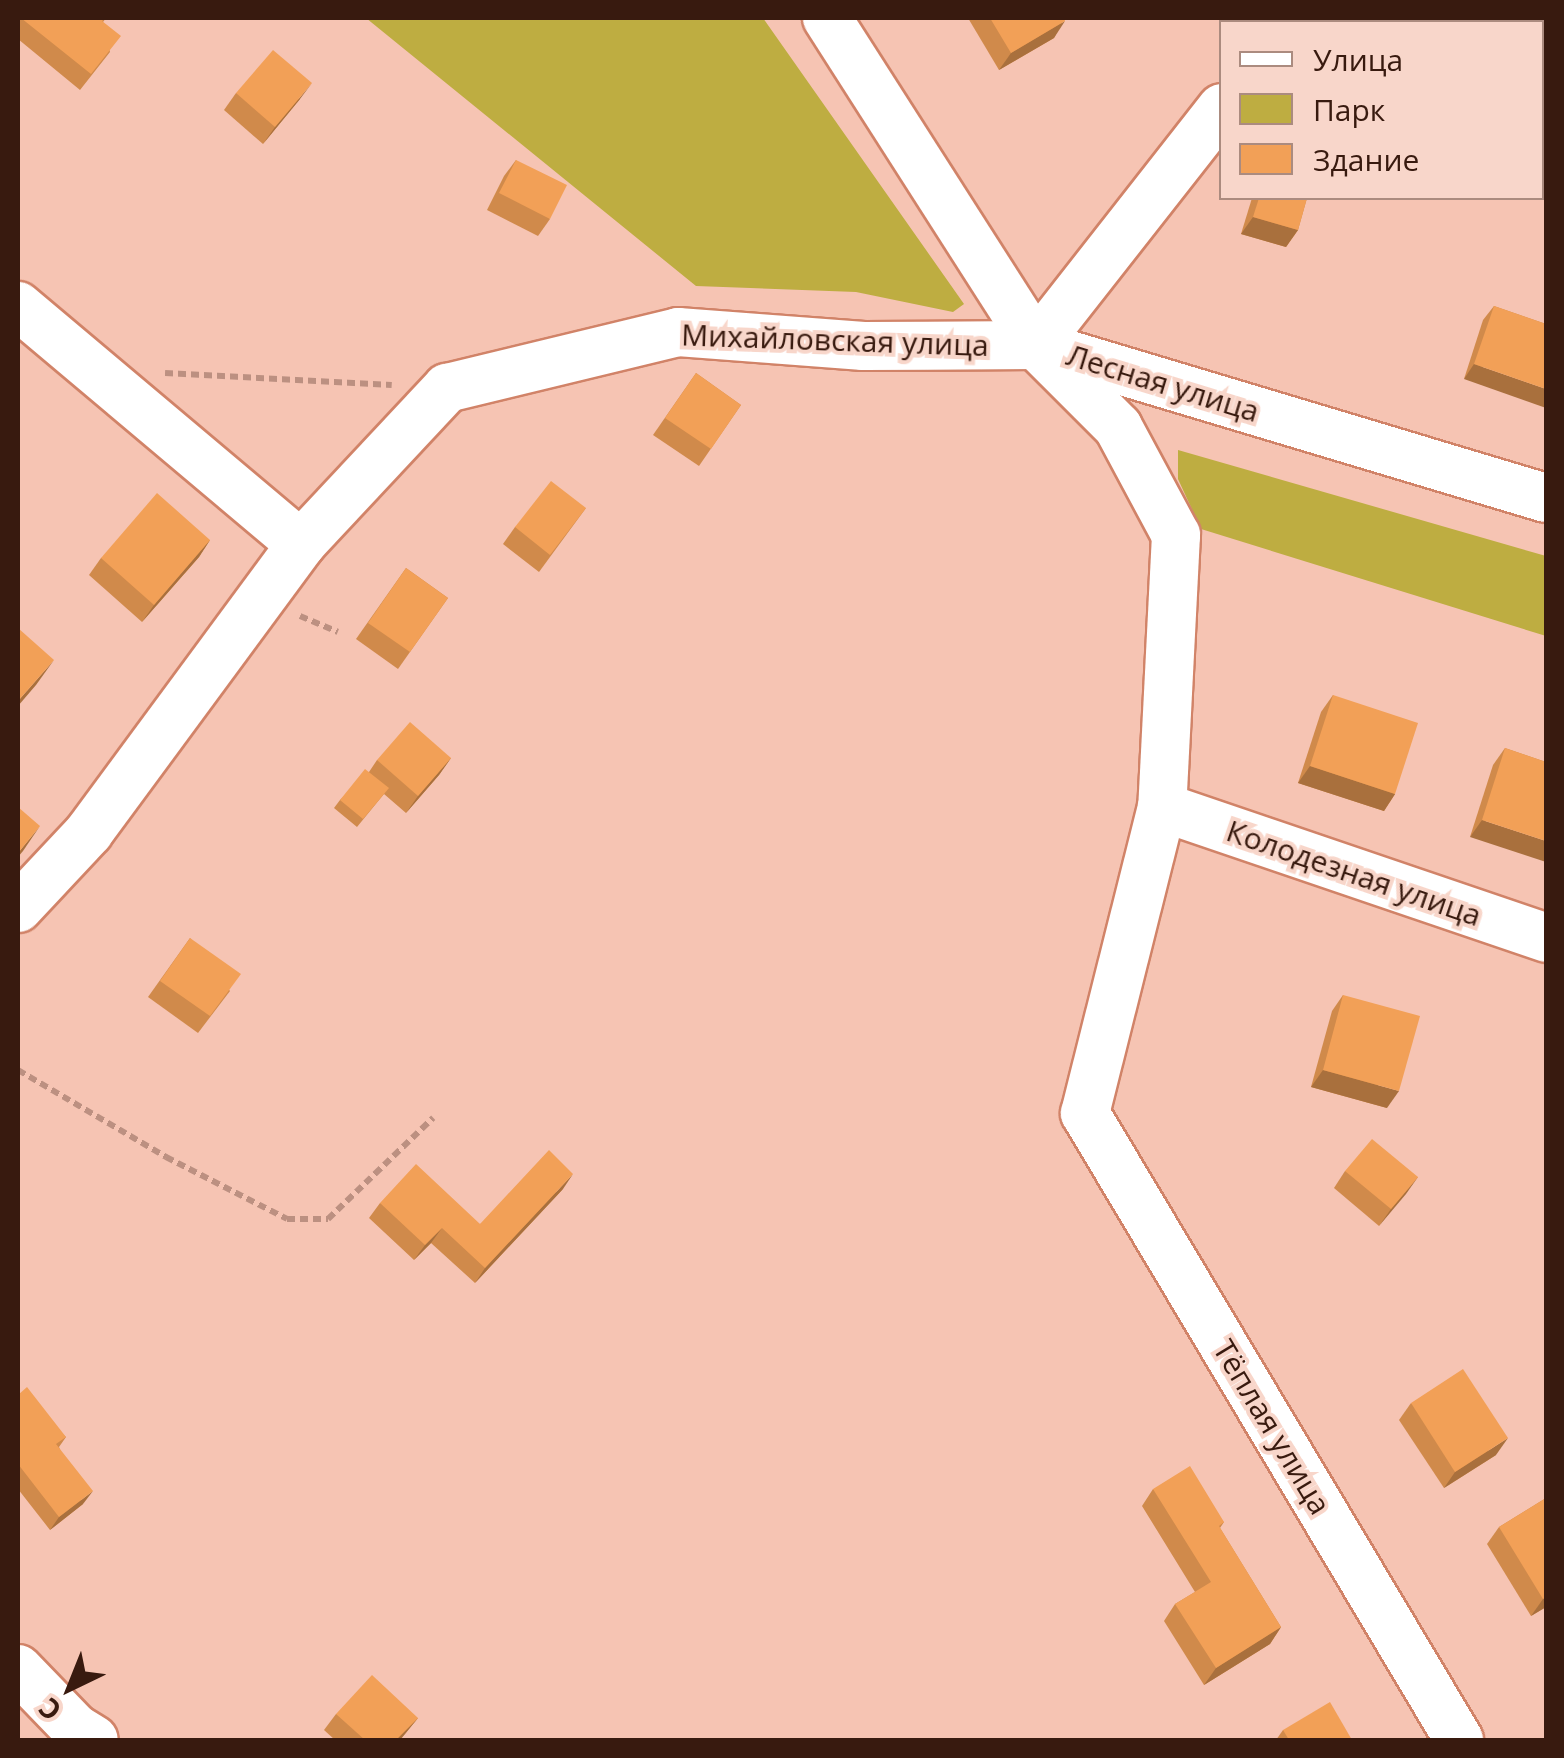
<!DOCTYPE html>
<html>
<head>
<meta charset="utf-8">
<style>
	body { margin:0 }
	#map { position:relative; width:1564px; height:1758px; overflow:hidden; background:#f6c4b3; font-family:"Open Sans",sans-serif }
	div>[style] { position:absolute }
	.green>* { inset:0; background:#bead41 }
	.path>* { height:6px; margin-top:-3px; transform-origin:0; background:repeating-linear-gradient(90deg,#bc9081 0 8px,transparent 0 13px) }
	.roads { filter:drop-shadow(2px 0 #d18368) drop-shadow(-2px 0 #d18368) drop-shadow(0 2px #d18368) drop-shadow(0 -2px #d18368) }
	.minor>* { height:48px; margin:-24px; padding:0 24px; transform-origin:24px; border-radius:24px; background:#fff }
	.wall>* { inset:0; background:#d08a4b }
	.shaded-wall>* { inset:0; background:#a9703d }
	.building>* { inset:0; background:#f2a057 }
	span { translate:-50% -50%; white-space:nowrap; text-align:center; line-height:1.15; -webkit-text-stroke:8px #f8d6ca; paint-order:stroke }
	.street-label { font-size:30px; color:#381a0f }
	.frame { position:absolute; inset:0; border:20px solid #381a0f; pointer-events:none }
	.legend { position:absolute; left:1219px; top:20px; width:325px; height:180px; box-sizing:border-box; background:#f8d6ca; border:2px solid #ab8b7f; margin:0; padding:12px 18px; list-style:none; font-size:30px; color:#381a0f }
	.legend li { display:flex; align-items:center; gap:20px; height:50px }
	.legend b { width:50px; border:2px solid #ab8b7f }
	.north { position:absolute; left:20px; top:1638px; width:100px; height:100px; -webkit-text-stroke:8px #f8d6ca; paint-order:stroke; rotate:223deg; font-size:28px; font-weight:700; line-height:40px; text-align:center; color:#381a0f }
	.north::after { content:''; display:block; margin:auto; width:35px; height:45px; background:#381a0f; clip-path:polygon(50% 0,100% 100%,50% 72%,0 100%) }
</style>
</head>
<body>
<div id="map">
	<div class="green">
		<i style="clip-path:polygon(366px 18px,763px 18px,964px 304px,953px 312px,856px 292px,696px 286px)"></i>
		<i style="clip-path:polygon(1178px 450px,1546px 556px,1546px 636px,1201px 529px,1178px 479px)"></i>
	</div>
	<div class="path">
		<i style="left:165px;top:373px;width:227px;rotate:3deg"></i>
		<i style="left:300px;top:616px;width:41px;rotate:22.8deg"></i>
		<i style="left:18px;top:1070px;width:172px;rotate:30.4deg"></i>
		<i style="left:166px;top:1157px;width:136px;rotate:27.1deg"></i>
		<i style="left:287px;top:1219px;width:41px"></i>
		<i style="left:328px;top:1219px;width:146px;rotate:-43.9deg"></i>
	</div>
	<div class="roads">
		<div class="minor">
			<i style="left:827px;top:18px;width:388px;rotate:57.4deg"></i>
			<i style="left:1036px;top:345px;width:116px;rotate:45deg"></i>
			<i style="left:1118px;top:427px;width:123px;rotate:61.8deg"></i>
			<i style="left:1176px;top:535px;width:272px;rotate:92.9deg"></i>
			<i style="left:1162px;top:807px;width:316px;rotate:104.1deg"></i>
			<i style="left:1085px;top:1113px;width:730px;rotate:59.18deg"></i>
			<i style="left:1288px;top:22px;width:6px;rotate:-45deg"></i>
			<i style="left:18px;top:306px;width:370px;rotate:40.1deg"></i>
			<i style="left:1036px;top:345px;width:301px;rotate:-51.9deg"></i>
			<i style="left:1162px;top:807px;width:406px;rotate:18.8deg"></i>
			<i style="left:18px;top:908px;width:104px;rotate:-46.9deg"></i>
			<i style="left:89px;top:832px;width:358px;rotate:-53.6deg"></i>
			<i style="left:301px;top:544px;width:214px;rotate:-46.9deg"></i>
			<i style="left:447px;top:388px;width:238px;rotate:-13.6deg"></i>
			<i style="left:678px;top:332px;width:186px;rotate:4.3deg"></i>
			<i style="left:863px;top:346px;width:173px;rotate:-0.3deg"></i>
			<i style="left:1036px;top:345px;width:532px;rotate:16.7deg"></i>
			<i style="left:18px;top:1669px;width:82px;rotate:46deg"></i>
			<i style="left:75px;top:1728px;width:22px;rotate:32deg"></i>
		</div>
	</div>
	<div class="wall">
		<i style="clip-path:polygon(18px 18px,106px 18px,103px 22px,110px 52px,80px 90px,18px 39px)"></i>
		<i style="clip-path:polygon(968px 18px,1064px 18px,1054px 38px,999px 70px)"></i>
		<i style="clip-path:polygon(236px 93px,300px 99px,263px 144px,224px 110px)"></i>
		<i style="clip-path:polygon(516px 160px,550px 219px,538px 236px,487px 210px,504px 176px)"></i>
		<i style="clip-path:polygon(1252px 198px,1307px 198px,1298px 230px,1286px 247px,1241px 234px)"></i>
		<i style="clip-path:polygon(1494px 306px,1546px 324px,1464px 379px,1483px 320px)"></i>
		<i style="clip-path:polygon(696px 373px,741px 405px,699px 466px,653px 435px)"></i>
		<i style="clip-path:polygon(586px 508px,539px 572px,503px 544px,515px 527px)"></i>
		<i style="clip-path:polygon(210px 540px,199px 557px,142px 622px,89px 575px,101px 558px)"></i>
		<i style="clip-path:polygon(406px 568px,448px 598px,398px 669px,356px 639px)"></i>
		<i style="clip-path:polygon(1333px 695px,1395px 794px,1384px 811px,1298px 783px,1321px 712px)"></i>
		<i style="clip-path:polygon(1505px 748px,1546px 762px,1470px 837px,1493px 765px)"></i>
		<i style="clip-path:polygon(451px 758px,439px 775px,406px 813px,384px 794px,357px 827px,334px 808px,340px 800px,369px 772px,377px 760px)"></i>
		<i style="clip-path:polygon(190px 938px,230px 991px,198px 1033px,148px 997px)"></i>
		<i style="clip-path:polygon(1343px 995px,1387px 1108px,1311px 1087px,1332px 1011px)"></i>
		<i style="clip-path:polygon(1345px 1171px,1418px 1177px,1379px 1226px,1334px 1188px)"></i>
		<i style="clip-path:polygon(563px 1189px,475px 1283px,431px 1243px,414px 1260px,369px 1218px,380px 1203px,480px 1224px)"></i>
		<i style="clip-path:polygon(18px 1395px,66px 1437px,59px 1447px,83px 1504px,50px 1530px,18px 1489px)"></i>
		<i style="clip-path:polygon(1411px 1403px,1496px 1455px,1444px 1488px,1399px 1420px)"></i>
		<i style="clip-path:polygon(1153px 1489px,1224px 1522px,1220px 1528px,1281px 1627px,1270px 1644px,1204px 1685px,1164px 1621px,1175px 1604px,1195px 1592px,1142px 1506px)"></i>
		<i style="clip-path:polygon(1546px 1498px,1546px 1607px,1531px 1616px,1487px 1544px,1499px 1527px)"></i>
		<i style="clip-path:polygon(336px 1714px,418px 1718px,400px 1740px,335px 1740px,324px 1730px)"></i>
		<i style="clip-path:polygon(1283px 1730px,1352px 1740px,1276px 1740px)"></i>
	</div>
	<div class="shaded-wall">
		<i style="clip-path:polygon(1065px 21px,1054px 38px,999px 70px,1011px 53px)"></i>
		<i style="clip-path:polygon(312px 83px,300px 99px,263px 144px,275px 127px)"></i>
		<i style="clip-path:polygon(1253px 217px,1298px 230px,1286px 247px,1241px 234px)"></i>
		<i style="clip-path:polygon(1474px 364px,1546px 389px,1546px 408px,1464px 379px)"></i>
		<i style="clip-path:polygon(210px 540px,199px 557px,142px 622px,154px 605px)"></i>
		<i style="clip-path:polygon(54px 660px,36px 685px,18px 706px,18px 701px)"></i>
		<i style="clip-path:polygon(451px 758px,439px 775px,406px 813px,418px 796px)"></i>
		<i style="clip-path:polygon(1310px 766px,1395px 794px,1384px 811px,1298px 783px)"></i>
		<i style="clip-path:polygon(1482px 820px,1546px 841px,1546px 862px,1470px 837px)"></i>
		<i style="clip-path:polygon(40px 826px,23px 851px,18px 857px,18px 853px)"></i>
		<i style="clip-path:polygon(1323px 1070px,1399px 1091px,1387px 1108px,1311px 1087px)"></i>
		<i style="clip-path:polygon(573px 1174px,563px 1189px,475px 1283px,485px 1268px)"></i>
		<i style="clip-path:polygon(1418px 1177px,1406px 1194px,1379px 1226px,1391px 1209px)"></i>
		<i style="clip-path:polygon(442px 1228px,431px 1243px,414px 1260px,425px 1245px)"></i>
		<i style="clip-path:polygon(1508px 1438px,1496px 1455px,1444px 1488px,1455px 1472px)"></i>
		<i style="clip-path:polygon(93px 1491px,83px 1504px,50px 1530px,59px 1517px)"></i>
		<i style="clip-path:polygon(1546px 1597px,1546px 1607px,1531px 1616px,1543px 1599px)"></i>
		<i style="clip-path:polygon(1281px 1627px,1270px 1644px,1204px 1685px,1216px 1668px)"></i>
		<i style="clip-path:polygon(418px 1718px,400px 1740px,396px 1740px)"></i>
	</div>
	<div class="building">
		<i style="clip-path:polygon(21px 18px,105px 18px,102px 21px,121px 36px,91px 74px)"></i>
		<i style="clip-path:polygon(990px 18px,1064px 18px,1065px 21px,1011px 53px)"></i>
		<i style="clip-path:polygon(273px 50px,312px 83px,275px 127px,236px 93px)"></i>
		<i style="clip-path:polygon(516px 160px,567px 185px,550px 219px,499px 193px)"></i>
		<i style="clip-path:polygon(1259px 198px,1307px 198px,1298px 230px,1253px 217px)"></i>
		<i style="clip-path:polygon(1494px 306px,1546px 324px,1546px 389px,1474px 364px)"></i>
		<i style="clip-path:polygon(696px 373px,741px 405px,711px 449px,665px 418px)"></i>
		<i style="clip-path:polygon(551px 481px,586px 508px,550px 555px,515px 527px)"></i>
		<i style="clip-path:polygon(157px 493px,210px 540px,154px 605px,101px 558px)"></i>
		<i style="clip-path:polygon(406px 568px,448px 598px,410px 652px,368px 623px)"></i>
		<i style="clip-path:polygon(18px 628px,54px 660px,18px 701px)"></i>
		<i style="clip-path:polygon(1333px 695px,1418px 723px,1395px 794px,1310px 766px)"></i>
		<i style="clip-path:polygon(410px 722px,451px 758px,418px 796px,377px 760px)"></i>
		<i style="clip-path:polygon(1505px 748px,1546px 762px,1546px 841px,1482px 820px)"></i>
		<i style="clip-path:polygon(365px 769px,389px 788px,363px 819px,340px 800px)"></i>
		<i style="clip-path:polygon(18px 807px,40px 826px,18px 853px)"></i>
		<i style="clip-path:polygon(190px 938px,241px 974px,210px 1016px,160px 981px)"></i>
		<i style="clip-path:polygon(1343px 995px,1420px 1016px,1399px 1091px,1323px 1070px)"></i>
		<i style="clip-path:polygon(1372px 1139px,1418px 1177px,1391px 1209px,1345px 1171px)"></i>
		<i style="clip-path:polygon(549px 1150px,573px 1174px,485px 1268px,442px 1228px,425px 1245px,380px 1203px,416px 1164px,480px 1224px)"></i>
		<i style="clip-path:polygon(1463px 1369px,1508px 1438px,1455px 1472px,1411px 1403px)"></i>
		<i style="clip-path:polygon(27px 1387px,66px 1437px,56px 1444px,93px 1491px,59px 1517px,18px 1464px,18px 1395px)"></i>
		<i style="clip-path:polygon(1190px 1466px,1224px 1522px,1219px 1526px,1281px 1627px,1216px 1668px,1175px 1604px,1211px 1582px,1153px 1489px)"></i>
		<i style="clip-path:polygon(1546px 1498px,1546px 1597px,1543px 1599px,1499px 1527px)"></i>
		<i style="clip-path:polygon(372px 1675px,418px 1718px,396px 1740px,365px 1740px,336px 1714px)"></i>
		<i style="clip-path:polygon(1330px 1702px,1352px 1740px,1289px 1740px,1283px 1730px)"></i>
	</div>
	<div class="street-label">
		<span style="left:835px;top:340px;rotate:2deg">Михайловская улица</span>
		<span style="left:1163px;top:383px;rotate:17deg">Лесная улица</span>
		<span style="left:1354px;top:873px;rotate:19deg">Колодезная улица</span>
		<span style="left:1272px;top:1427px;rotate:59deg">Тёплая улица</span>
	</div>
	<div class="frame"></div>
	<ul class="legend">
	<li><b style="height:12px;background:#fff"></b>Улица</li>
	<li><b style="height:28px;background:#bead41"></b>Парк</li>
	<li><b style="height:28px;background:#f2a057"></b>Здание</li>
	</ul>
	<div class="north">С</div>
</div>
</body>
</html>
